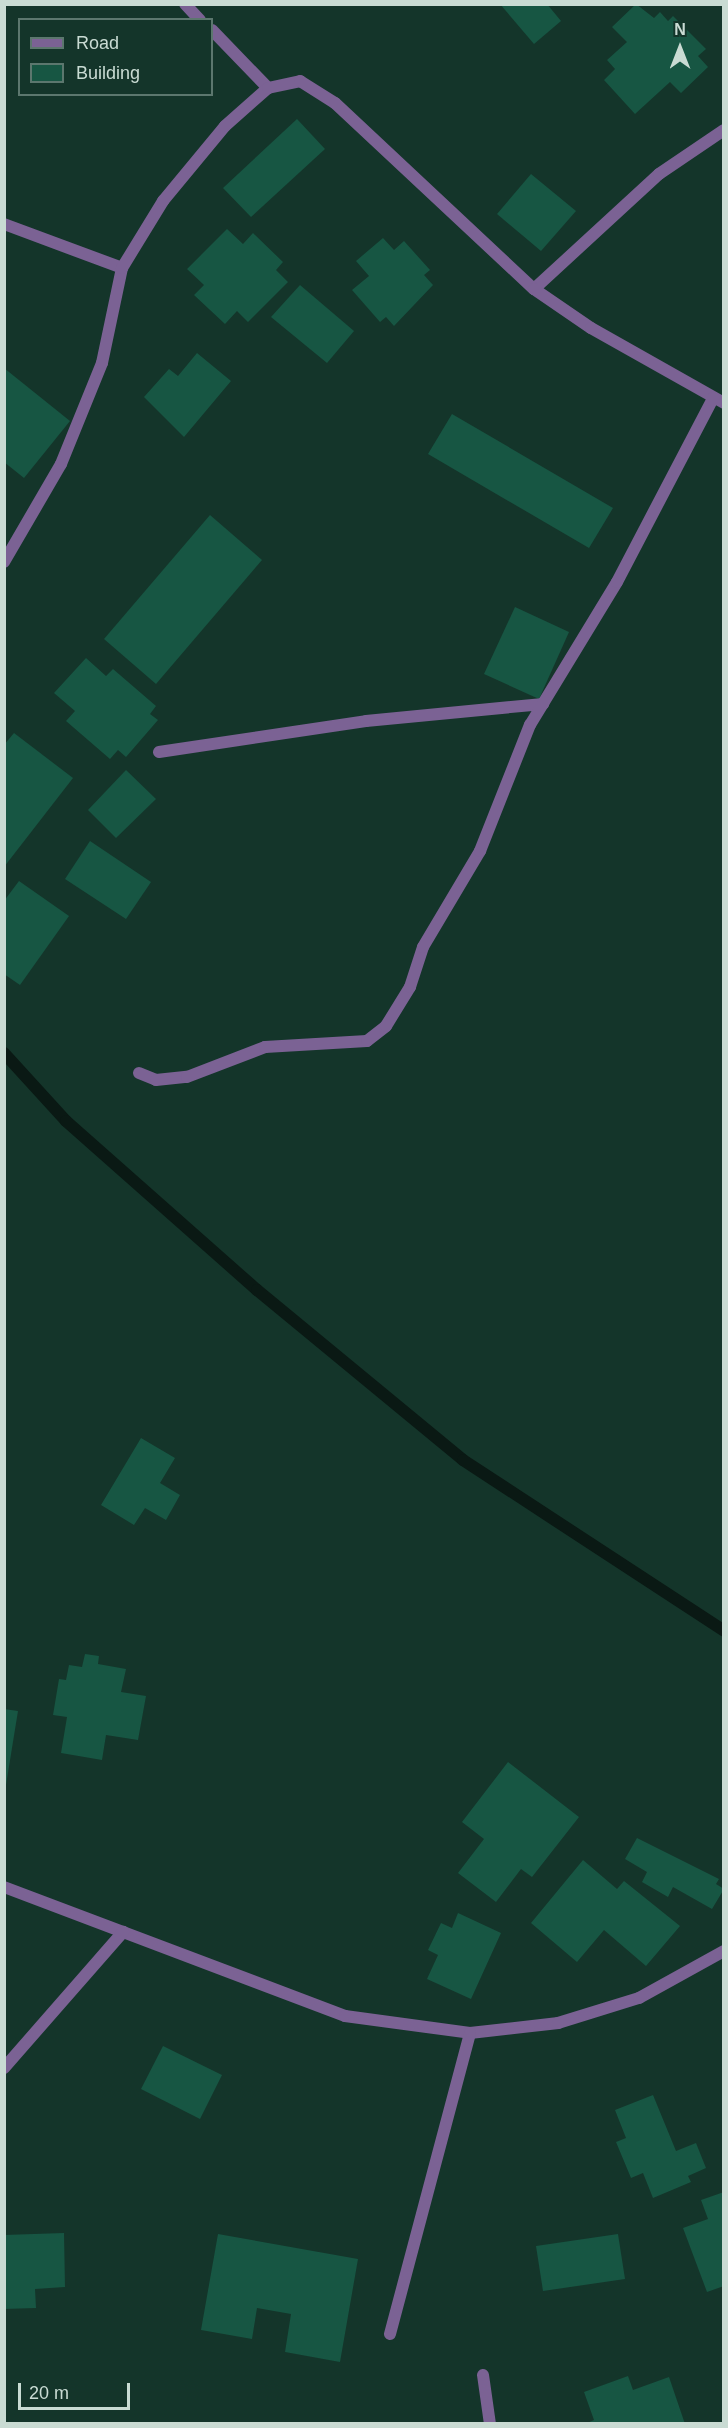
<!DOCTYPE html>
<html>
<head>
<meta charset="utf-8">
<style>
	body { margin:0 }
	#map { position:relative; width:728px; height:2428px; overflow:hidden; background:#14352a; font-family:Helvetica,sans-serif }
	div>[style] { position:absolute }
	.stream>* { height:12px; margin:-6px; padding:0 6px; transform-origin:6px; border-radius:6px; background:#0a1914 }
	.building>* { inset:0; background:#175643 }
	.street>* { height:12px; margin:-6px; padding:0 6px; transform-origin:6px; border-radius:6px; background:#7b6294 }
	span { translate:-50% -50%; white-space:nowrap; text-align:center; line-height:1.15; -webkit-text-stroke:5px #14352a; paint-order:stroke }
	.frame { position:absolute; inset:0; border:6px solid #c9dbd3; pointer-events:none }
	.legend { position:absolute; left:18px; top:18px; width:195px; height:78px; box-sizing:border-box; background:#14352a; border:2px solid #5c776e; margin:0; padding:8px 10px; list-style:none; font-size:18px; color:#c9dbd3 }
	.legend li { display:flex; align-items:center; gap:12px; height:30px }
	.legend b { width:30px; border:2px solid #5c776e }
	.north { position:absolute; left:650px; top:18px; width:60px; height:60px; -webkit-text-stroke:4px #14352a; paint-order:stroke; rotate:0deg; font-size:16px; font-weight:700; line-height:24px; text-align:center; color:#c9dbd3 }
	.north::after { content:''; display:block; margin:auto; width:21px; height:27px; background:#c9dbd3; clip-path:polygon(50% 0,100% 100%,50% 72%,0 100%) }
	.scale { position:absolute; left:18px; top:2383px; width:112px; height:27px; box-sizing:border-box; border:3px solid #c9dbd3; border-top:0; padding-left:8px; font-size:18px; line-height:21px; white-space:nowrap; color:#c9dbd3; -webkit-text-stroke:4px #14352a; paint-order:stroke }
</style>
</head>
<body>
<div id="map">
	<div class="stream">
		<i style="left:4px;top:1053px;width:92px;rotate:47.6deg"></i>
		<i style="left:66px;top:1121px;width:255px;rotate:41.5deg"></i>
		<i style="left:257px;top:1290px;width:267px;rotate:39.5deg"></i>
		<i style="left:463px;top:1460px;width:312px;rotate:33.2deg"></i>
	</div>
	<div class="building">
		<i style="clip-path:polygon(500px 4px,547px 4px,561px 21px,534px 44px)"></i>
		<i style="clip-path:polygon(636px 4px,654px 18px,660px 12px,668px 21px,673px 16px,706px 49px,698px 56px,708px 67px,681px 93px,670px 82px,635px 114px,604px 80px,615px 69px,607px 60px,627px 42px,612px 27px)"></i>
		<i style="clip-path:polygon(297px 119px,325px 149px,251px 217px,223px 188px)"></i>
		<i style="clip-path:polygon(531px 174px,576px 211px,541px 251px,497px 214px)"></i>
		<i style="clip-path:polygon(227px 229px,243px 244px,253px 233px,283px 262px,276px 270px,288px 282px,248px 322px,237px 311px,225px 324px,194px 295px,204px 285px,187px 269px)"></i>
		<i style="clip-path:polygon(383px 238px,394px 250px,404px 241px,430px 270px,424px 275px,433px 285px,394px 326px,386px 317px,380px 322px,352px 290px,369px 276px,356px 261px)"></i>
		<i style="clip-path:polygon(300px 285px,354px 331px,327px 363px,271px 317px)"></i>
		<i style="clip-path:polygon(197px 353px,231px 381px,184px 437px,144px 397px,169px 369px,178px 376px)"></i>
		<i style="clip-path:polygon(4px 368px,70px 421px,24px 478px,4px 462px)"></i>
		<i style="clip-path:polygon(452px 414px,613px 508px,589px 548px,428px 454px)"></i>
		<i style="clip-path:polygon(210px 515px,262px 560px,156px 684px,104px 639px)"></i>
		<i style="clip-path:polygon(515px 607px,569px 632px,539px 699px,484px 674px)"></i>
		<i style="clip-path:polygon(86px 658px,106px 676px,113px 669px,156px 706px,150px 714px,158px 720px,126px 757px,118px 750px,110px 759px,66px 721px,75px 711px,54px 693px)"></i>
		<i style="clip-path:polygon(14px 733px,73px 778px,4px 867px,4px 745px)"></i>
		<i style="clip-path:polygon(126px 770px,156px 799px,116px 838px,88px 810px)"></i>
		<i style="clip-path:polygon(90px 841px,151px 882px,126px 919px,65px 879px)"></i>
		<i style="clip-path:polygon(19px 881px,69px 916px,20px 985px,4px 974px,4px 901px)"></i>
		<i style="clip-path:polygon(141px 1438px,175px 1458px,160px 1483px,180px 1495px,166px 1520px,145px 1508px,134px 1525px,101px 1505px)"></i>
		<i style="clip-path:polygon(85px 1654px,99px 1656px,98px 1664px,126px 1669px,121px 1692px,146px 1696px,138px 1740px,106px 1735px,102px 1760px,61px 1753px,67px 1717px,53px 1715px,59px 1679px,66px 1680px,69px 1665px,82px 1667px)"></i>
		<i style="clip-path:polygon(4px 1709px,18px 1711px,6px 1785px,4px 1785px)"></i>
		<i style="clip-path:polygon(508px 1762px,579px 1817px,532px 1877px,521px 1869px,496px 1902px,458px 1873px,484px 1839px,462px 1822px)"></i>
		<i style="clip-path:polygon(637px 1838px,719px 1879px,716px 1884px,724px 1889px,712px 1909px,673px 1887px,668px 1897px,642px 1882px,647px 1872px,625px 1859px)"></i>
		<i style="clip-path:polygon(583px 1860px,617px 1889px,624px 1881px,680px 1926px,646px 1966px,604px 1930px,577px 1962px,531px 1923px)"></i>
		<i style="clip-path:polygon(458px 1913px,501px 1933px,471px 1999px,427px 1979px,438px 1955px,428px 1950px,441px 1923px,452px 1928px)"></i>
		<i style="clip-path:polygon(163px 2046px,222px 2075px,200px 2119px,141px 2089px)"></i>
		<i style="clip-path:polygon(653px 2095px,676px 2151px,696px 2143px,706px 2168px,688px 2176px,691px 2182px,653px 2198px,643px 2173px,631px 2178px,616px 2142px,626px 2138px,615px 2110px)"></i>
		<i style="clip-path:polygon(724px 2192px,724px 2286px,707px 2292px,683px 2228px,708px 2219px,701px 2200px)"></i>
		<i style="clip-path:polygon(64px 2233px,65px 2287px,35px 2289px,36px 2308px,4px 2309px,4px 2235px)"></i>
		<i style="clip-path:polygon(218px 2234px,358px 2259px,340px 2362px,285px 2352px,291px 2314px,257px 2308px,252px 2339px,201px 2330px)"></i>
		<i style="clip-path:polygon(618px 2234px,625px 2279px,543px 2291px,536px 2246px)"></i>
		<i style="clip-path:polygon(628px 2376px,633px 2390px,669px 2377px,685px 2424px,585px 2424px,594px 2420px,584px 2392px)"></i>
	</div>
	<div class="street">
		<i style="left:185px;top:4px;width:22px;rotate:47deg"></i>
		<i style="left:212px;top:30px;width:81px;rotate:46deg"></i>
		<i style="left:4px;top:224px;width:126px;rotate:20.4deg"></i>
		<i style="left:534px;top:289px;width:170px;rotate:-42.6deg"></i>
		<i style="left:659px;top:174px;width:78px;rotate:-34.1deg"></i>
		<i style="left:4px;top:562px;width:113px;rotate:-59.8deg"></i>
		<i style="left:61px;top:464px;width:109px;rotate:-67.9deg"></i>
		<i style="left:102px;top:363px;width:97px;rotate:-78.1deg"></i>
		<i style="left:122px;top:268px;width:79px;rotate:-58.5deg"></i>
		<i style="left:163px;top:201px;width:97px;rotate:-50.4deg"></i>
		<i style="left:225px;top:126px;width:57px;rotate:-41.5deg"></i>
		<i style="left:268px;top:88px;width:33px;rotate:-12deg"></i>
		<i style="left:300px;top:81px;width:41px;rotate:32.2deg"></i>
		<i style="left:335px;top:103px;width:272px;rotate:43.1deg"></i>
		<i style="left:534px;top:289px;width:69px;rotate:34.4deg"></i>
		<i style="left:591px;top:328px;width:153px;rotate:29.4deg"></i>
		<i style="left:159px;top:752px;width:209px;rotate:-8.5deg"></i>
		<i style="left:366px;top:721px;width:178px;rotate:-5.5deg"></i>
		<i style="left:139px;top:1073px;width:18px;rotate:22deg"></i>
		<i style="left:156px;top:1080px;width:31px;rotate:-6deg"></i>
		<i style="left:187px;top:1077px;width:84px;rotate:-21deg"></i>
		<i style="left:265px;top:1047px;width:102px;rotate:-3.4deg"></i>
		<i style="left:367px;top:1041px;width:24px;rotate:-38deg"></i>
		<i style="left:386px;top:1026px;width:46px;rotate:-58.4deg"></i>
		<i style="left:410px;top:987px;width:42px;rotate:-72deg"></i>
		<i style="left:423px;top:947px;width:112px;rotate:-59.3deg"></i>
		<i style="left:480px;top:851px;width:136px;rotate:-68.4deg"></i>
		<i style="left:530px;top:725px;width:167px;rotate:-58.7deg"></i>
		<i style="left:617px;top:582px;width:208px;rotate:-62.4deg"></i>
		<i style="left:4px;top:1887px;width:365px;rotate:20.7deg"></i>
		<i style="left:345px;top:2016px;width:126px;rotate:7.7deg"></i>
		<i style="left:470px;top:2033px;width:89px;rotate:-6.5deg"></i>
		<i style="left:558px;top:2023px;width:85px;rotate:-17.2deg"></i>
		<i style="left:639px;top:1998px;width:97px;rotate:-28.9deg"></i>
		<i style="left:4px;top:2068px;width:181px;rotate:-48.8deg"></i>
		<i style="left:390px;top:2334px;width:311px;rotate:-75.1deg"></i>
		<i style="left:483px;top:2375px;width:49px;rotate:81.9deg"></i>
	</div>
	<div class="frame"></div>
	<ul class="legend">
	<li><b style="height:8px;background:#7b6294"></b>Road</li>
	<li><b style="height:16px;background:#175643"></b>Building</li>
	</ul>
	<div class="north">N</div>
	<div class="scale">20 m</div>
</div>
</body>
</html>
